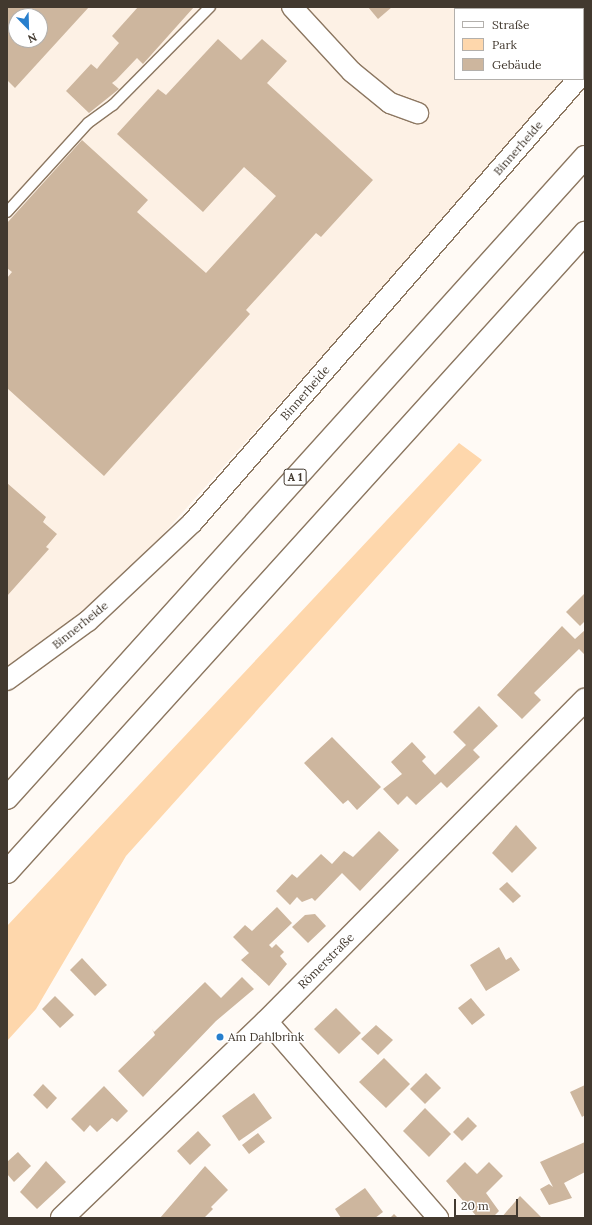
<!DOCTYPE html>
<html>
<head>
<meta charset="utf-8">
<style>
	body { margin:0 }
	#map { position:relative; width:592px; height:1225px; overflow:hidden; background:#fffaf5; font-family:Lora,serif }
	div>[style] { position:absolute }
	.built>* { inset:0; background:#fdf1e5 }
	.green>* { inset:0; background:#fed7ac }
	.building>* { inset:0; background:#cdb69e }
	.roads { filter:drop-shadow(1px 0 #8c7761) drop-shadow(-1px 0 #8c7761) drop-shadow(0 1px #8c7761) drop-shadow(0 -1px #8c7761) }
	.service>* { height:10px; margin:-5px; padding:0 5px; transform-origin:5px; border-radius:5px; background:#fff }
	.minor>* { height:20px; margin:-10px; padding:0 10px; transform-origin:10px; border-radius:10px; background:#fff }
	.tertiary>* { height:22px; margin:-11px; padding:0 11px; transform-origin:11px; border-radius:11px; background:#fff }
	.motorway>* { height:22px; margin:-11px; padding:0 11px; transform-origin:11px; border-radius:11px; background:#fff }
	.dots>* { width:11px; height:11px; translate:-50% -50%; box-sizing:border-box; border:2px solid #fff; border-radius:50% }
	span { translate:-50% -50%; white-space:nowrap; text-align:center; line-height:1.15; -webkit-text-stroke:3px #fff; paint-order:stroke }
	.shield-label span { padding:1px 3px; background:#fff; border:1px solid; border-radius:3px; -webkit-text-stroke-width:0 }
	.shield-label { font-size:11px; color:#42392f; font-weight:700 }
	.street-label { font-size:12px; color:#42392f }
	.poi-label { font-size:12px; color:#42392f }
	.left { translate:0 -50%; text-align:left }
	.frame { position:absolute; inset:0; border:8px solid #42392f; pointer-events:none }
	.legend { position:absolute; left:454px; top:8px; width:130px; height:72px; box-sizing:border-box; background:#fff; border:1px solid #b3b0ac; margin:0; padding:5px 7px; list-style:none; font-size:12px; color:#42392f }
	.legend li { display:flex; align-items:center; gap:8px; height:20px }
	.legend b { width:20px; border:1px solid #b3b0ac }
	.north { position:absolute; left:8px; top:8px; width:40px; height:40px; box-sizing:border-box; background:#fff; border:1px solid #b3b0ac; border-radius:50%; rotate:157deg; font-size:11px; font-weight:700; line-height:16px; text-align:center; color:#42392f }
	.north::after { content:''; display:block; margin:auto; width:14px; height:18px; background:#277fcd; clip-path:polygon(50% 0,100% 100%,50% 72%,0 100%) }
	.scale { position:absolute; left:454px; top:1199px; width:64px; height:18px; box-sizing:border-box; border:2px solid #42392f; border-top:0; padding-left:5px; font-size:12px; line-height:14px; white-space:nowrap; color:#42392f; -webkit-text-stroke:3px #fff; paint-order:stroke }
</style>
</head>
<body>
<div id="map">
	<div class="built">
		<i style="clip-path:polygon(evenodd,7px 7px,585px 7px,583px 63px,583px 9px,455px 9px,455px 79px,569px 79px,141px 559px,7px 683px,7px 7px,16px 16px,40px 16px,40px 40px,16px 40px,16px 16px)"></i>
	</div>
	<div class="green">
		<i style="clip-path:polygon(459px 443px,482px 460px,126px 856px,36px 1009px,7px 1041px,7px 926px)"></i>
	</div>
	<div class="building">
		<i style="clip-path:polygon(evenodd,7px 7px,89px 7px,15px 88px,7px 80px,7px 7px,16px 16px,40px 16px,40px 40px,16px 40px,16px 16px)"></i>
		<i style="clip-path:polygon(138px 7px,194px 7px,143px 64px,137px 58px,116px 80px,112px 83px,119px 89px,89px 113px,66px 91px,91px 64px,97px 69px,100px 65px,119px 43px,112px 36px)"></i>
		<i style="clip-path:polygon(368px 7px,392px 7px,378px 19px)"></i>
		<i style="clip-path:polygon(218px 39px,241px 60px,262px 39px,287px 61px,267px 83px,373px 180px,321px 237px,316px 233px,246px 310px,250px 314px,104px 476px,7px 388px,7px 278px,12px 272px,7px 268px,7px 223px,82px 140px,148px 200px,137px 212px,206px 273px,276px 196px,244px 167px,203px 212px,117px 134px,158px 89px,166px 95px)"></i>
		<i style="clip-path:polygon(7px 483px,46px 517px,43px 522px,57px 534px,46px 547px,49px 549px,7px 596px)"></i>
		<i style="clip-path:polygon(585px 593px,585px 621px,580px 626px,566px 612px)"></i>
		<i style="clip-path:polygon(562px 626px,575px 639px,585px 630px,585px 655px,579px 649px,534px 693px,541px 700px,522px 719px,497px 695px)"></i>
		<i style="clip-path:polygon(479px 706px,498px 726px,473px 750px,480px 757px,447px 788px,441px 782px,416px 805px,407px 796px,398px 805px,383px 789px,402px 774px,391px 762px,412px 742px,426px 757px,422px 761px,435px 775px,466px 745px,453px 732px)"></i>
		<i style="clip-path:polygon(332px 737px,381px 787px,357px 810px,348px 800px,343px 804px,304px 763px)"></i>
		<i style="clip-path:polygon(516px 825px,537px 848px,512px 873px,492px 853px)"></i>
		<i style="clip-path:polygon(379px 831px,399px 850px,360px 891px,342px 873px,315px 901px,312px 898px,302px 902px,297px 897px,290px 905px,276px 891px,292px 874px,297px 878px,321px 854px,332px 864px,344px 851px,353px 857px)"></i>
		<i style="clip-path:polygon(507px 882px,521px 896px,513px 903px,499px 889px)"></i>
		<i style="clip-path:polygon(277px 907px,292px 923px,269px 945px,272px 948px,276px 944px,284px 952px,280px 956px,287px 964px,269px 986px,241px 960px,249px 953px,233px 937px,245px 925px,252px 931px)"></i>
		<i style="clip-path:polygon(315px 914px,326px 926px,308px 943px,292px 927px,305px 915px)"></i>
		<i style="clip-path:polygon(499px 947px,506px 960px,511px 957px,520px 970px,486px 991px,470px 965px)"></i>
		<i style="clip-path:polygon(82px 958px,107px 985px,95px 996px,70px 970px)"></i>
		<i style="clip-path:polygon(242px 977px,254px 989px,216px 1021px,143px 1097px,118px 1071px,155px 1035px,152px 1029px,154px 1032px,205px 982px,221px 998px)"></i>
		<i style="clip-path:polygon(55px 996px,74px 1015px,60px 1028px,42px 1009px)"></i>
		<i style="clip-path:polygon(471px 998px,485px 1015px,472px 1025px,458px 1008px)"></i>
		<i style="clip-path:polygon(336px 1008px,361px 1033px,339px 1054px,314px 1029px)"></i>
		<i style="clip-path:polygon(376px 1025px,393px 1040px,378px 1055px,361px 1039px)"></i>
		<i style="clip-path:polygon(384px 1058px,410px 1084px,386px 1108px,359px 1082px)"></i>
		<i style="clip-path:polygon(426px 1073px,441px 1088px,425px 1104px,410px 1089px)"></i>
		<i style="clip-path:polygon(43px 1084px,57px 1098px,47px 1109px,33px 1095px)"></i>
		<i style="clip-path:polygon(585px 1085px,585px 1115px,582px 1117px,570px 1092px)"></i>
		<i style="clip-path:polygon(104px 1086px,128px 1111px,117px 1122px,112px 1118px,97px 1132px,90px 1125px,84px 1132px,71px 1119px)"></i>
		<i style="clip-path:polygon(254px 1093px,272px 1118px,239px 1141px,222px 1116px)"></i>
		<i style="clip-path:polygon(425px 1108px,451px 1134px,429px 1157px,403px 1131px)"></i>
		<i style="clip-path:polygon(468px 1117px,477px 1126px,462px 1141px,453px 1132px)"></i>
		<i style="clip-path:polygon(198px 1131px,211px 1145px,190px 1165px,177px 1151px)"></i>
		<i style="clip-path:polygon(258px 1133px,265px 1142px,249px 1154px,242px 1145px)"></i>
		<i style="clip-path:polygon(585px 1142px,585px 1172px,564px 1183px,572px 1198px,549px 1205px,540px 1189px,549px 1184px,553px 1187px,540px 1162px)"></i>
		<i style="clip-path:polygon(18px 1152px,31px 1166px,14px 1182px,7px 1174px,7px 1162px)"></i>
		<i style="clip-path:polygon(46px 1161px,66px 1182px,37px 1209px,20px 1192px)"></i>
		<i style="clip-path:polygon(465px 1162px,477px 1174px,489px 1162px,503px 1176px,486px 1193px,499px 1211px,492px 1218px,478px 1218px,446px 1181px)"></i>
		<i style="clip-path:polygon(205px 1166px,228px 1190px,211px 1207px,213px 1209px,204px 1218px,160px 1218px)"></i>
		<i style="clip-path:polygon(365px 1188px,383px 1212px,375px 1218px,341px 1218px,335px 1209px)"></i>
		<i style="clip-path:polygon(520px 1196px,542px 1218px,501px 1218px)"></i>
		<i style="clip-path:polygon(394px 1214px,398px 1218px,390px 1218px)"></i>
	</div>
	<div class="roads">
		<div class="service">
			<i style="left:7px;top:212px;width:120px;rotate:-47.7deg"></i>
			<i style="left:88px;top:123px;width:31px;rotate:-36deg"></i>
			<i style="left:113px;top:105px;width:138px;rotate:-45.3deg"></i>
		</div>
		<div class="minor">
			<i style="left:292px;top:7px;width:88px;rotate:47.3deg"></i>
			<i style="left:352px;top:72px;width:49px;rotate:39.2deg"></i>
			<i style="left:390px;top:103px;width:30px;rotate:20deg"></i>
			<i style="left:7px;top:680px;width:100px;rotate:-36.1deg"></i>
			<i style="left:88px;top:621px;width:143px;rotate:-43.3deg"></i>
			<i style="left:192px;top:523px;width:588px;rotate:-49deg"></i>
			<i style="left:267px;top:1021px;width:261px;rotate:49deg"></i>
		</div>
		<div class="tertiary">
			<i style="left:62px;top:1218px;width:284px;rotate:-43.9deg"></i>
			<i style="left:267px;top:1021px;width:452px;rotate:-45.3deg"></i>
		</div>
		<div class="motorway">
			<i style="left:7px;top:798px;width:863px;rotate:-47.96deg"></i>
			<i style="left:7px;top:872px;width:862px;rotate:-47.87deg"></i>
		</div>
	</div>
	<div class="dots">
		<i style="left:220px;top:1037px;background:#277fcd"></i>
	</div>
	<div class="shield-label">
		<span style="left:295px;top:477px">A 1</span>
	</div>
	<div class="street-label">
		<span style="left:518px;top:148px;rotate:-49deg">Binnerheide</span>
		<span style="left:305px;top:393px;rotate:-49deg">Binnerheide</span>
		<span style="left:80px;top:625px;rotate:-39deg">Binnerheide</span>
		<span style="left:326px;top:961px;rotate:-45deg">Römerstraße</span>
	</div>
	<div class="poi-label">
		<span class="left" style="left:228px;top:1037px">Am Dahlbrink</span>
	</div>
	<div class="frame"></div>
	<ul class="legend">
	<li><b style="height:5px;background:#fff"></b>Straße</li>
	<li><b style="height:11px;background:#fed7ac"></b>Park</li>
	<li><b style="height:11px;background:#cdb69e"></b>Gebäude</li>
	</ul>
	<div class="north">N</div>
	<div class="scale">20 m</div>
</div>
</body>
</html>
